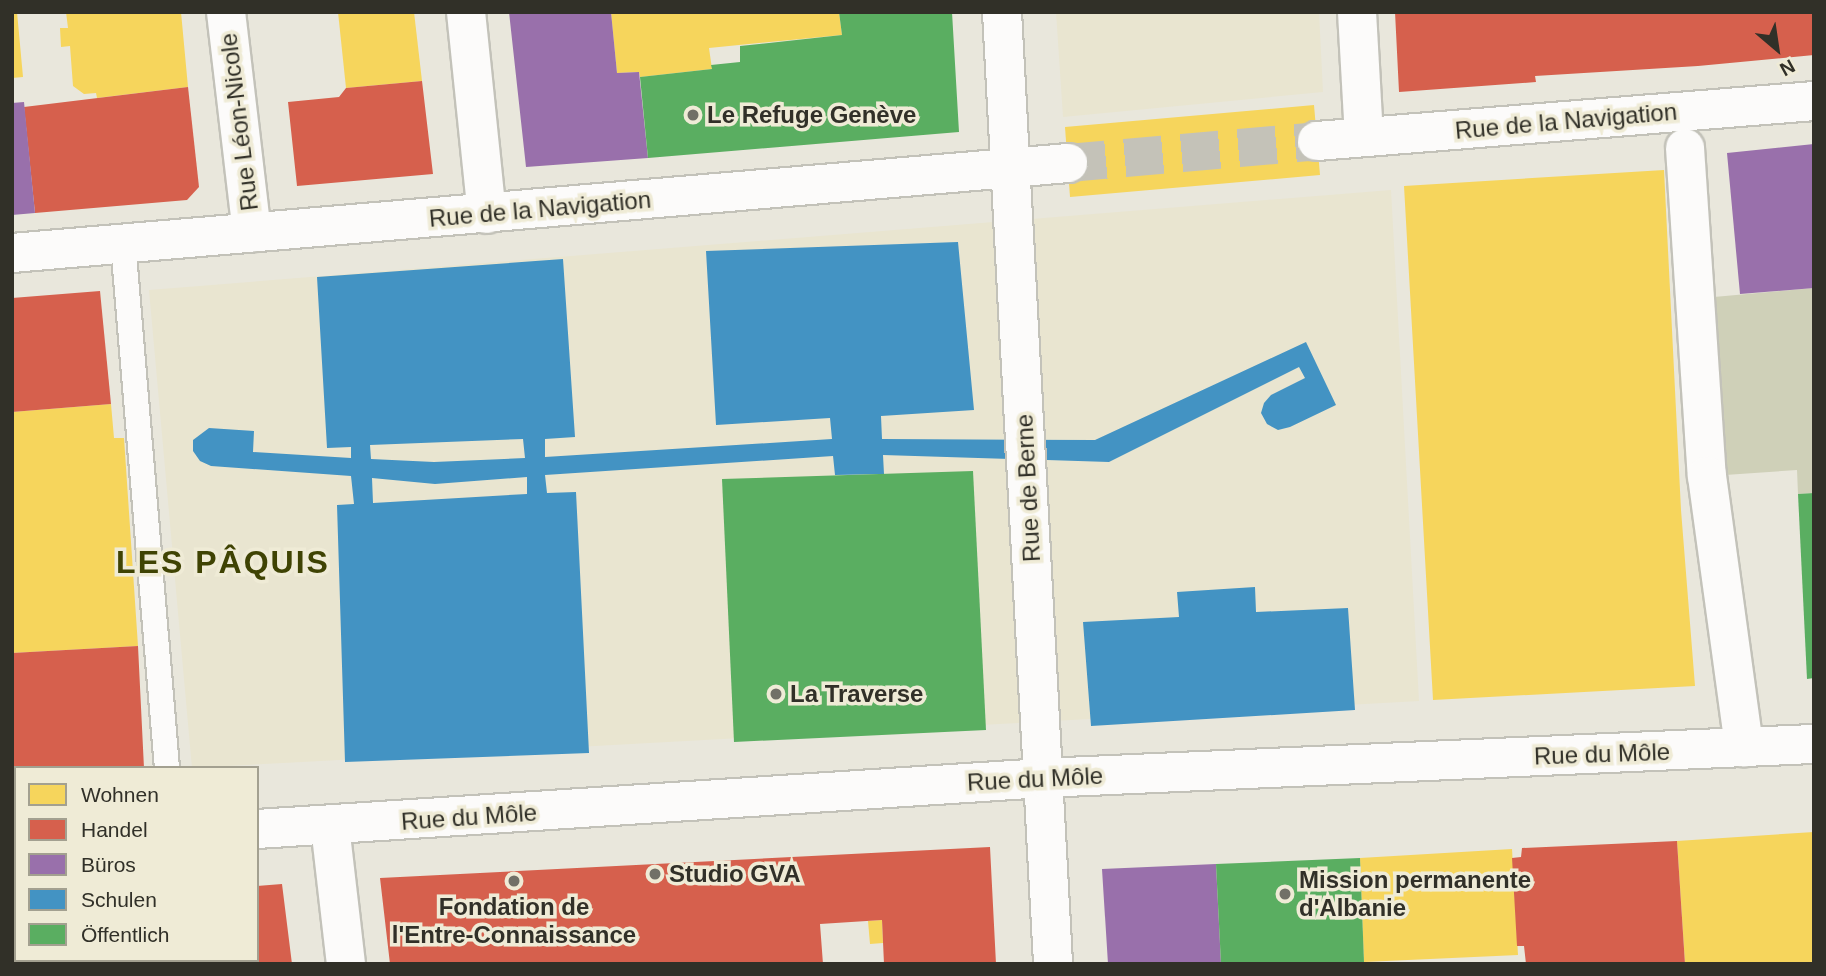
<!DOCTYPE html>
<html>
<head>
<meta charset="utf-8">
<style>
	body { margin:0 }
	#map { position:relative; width:1826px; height:976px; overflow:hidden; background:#e9e7dc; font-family:Helvetica,sans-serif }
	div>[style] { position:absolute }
	.built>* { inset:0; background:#e9e5d0 }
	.green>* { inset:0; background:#cfd0b8 }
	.homes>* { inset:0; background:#f6d55c }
	.shops>* { inset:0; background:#d6604d }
	.offices>* { inset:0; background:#9970ab }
	.schools>* { inset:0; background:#4393c3 }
	.public>* { inset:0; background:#5aae61 }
	.street-tunnel>* { height:38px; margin-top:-19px; transform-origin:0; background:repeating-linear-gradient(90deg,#c4c2b8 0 38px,transparent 0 57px) }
	.roads { filter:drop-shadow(2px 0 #c3c2b9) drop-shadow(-2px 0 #c3c2b9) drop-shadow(0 2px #c3c2b9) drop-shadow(0 -2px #c3c2b9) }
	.lane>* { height:24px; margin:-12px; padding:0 12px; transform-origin:12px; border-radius:12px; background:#fcfbfa }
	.street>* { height:38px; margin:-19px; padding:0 19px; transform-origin:19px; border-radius:19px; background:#fcfbfa }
	.dots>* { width:19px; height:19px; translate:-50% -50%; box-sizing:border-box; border:4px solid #efebd6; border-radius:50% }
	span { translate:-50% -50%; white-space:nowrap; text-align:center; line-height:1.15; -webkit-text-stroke:7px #efebd6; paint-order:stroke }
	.poi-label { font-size:24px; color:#313028; font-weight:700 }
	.left { translate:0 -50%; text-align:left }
	.street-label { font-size:24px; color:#313028 }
	.district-label { font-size:32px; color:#3f4303; font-weight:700; letter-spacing:2px }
	.frame { position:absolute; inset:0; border:14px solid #313028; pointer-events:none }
	.legend { position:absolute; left:14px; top:766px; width:245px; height:196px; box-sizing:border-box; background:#efebd6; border:2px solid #a3a090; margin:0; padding:9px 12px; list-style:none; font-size:21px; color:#313028 }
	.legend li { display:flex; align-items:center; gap:14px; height:35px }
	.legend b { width:35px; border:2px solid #a3a090 }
	.north { position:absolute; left:1742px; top:14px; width:70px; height:70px; -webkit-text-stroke:5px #efebd6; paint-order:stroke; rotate:151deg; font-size:19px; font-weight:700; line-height:28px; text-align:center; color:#313028 }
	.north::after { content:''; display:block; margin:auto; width:24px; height:32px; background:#313028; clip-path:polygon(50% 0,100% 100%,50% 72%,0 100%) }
</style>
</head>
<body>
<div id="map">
	<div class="built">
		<i style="clip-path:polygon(1056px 12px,1319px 12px,1323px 92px,1063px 117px)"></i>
		<i style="clip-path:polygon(1391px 190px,1419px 701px,192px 768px,149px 290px)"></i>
	</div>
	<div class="green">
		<i style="clip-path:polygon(1814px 288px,1814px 493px,1798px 494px,1797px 470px,1725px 475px,1714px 297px)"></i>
	</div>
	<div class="homes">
		<i style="clip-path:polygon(12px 12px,17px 12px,23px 77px,12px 78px)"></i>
		<i style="clip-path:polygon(66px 12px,181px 12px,188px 87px,97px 98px,96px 93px,84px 94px,73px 86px,70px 46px,61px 47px,60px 28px,68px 28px)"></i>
		<i style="clip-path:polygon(338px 12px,414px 12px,422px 81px,346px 88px)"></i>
		<i style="clip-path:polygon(611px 12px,839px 12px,842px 35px,709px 48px,712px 69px,640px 77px,639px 72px,617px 73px)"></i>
		<i style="clip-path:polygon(1314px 105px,1320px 175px,1070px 197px,1065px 127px)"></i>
		<i style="clip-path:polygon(1664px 170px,1681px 510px,1695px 686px,1433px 700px,1404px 186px)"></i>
		<i style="clip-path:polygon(111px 404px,114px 438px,124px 438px,138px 646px,12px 653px,12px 412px)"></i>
		<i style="clip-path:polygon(1814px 832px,1814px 964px,1685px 964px,1677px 841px)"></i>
		<i style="clip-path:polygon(1512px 849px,1518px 955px,1364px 962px,1360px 858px)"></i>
		<i style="clip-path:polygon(12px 901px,16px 901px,16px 960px,124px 960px,125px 964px,12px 964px)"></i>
		<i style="clip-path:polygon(882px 920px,883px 943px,870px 944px,868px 921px)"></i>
	</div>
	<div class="shops">
		<i style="clip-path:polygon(1395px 12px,1814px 12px,1814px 55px,1698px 66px,1535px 76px,1536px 82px,1399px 92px)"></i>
		<i style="clip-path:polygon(422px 81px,433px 174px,297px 186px,288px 102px,339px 97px,346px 88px)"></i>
		<i style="clip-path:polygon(188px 87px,199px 187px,187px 200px,35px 213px,24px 107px)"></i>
		<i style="clip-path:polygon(100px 291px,111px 404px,12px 412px,12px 298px)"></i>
		<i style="clip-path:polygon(138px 646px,144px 768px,16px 768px,16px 780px,12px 780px,12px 653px)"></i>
		<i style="clip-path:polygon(1677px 841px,1685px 964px,1526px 964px,1524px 946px,1517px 946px,1512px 858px,1521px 857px,1522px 848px)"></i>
		<i style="clip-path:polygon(990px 847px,996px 964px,884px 964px,882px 920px,820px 924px,823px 964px,390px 964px,380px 878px)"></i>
		<i style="clip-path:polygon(282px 884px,292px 964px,125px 964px,124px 960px,257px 960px,257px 886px)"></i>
	</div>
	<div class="offices">
		<i style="clip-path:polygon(509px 12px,611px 12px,617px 73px,639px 72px,648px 158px,526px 167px)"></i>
		<i style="clip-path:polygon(24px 102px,35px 213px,12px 215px,12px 103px)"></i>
		<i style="clip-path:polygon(1814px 144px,1814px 288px,1740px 294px,1727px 153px)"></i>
		<i style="clip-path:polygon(1216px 864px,1221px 964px,1108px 964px,1102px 869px)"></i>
	</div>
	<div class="schools">
		<i style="clip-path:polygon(evenodd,958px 242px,974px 410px,881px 416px,882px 439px,1095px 440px,1306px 342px,1336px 405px,1290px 427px,1278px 430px,1267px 424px,1261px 413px,1264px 403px,1271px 395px,1305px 378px,1299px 367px,1109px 462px,883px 455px,884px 474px,835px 475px,833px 456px,545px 475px,547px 493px,576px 492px,589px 753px,345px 762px,337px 505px,354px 504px,351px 476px,211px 466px,200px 461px,193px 451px,193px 440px,209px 428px,254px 431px,253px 452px,351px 458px,351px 447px,327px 448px,317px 277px,563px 259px,575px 437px,545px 439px,545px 457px,832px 439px,830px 418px,716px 425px,706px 251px,958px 242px,523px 439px,525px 458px,434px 462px,371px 459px,370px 445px,523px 439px,958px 242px,527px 477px,527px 494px,373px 503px,372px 478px,435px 484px,527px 477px)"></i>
		<i style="clip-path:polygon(1255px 587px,1256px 612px,1348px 608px,1355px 710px,1091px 726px,1083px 622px,1179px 617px,1177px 592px)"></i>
	</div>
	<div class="public">
		<i style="clip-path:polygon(839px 12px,952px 12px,959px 132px,648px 158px,640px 77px,712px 69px,711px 65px,740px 62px,740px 46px,842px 35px)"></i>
		<i style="clip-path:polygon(973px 471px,986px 730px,734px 742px,722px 479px)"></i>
		<i style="clip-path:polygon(1814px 493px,1814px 678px,1807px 679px,1798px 494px)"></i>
		<i style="clip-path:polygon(1360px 858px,1364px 962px,1221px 964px,1216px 864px)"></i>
	</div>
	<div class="street-tunnel">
		<i style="left:1068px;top:163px;width:250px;rotate:-5deg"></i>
	</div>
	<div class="roads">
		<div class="lane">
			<i style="left:123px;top:243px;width:527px;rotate:85.21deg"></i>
		</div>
		<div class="street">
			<i style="left:226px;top:12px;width:222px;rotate:83.3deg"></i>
			<i style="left:466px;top:12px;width:203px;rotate:84.1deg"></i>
			<i style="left:1002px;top:12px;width:953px;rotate:86.93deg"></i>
			<i style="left:1357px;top:12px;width:125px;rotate:86.8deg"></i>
			<i style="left:1317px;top:141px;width:499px;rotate:-4.6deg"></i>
			<i style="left:1685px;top:148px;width:329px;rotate:86.2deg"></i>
			<i style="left:1707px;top:476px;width:274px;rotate:82.2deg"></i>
			<i style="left:12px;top:253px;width:1060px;rotate:-4.87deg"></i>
			<i style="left:330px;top:826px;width:139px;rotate:83.4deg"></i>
			<i style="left:257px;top:829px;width:788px;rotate:-3.71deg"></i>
			<i style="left:1043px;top:778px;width:772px;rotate:-2.53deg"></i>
			<i style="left:12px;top:839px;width:4px;rotate:-14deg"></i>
		</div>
	</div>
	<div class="dots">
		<i style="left:693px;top:115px;background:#717067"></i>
		<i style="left:776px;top:694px;background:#717067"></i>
		<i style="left:655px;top:874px;background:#717067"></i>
		<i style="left:514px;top:881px;background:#717067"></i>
		<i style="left:1285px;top:894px;background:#717067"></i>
	</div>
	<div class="poi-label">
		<span class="left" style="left:707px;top:115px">Le Refuge Genève</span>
		<span class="left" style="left:790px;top:694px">La Traverse</span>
		<span class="left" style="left:669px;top:874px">Studio GVA</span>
		<span class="left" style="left:1299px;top:894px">Mission permanente<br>d'Albanie</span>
		<span style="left:514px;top:921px">Fondation de<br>l'Entre-Connaissance</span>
	</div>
	<div class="street-label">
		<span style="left:1566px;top:121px;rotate:-5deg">Rue de la Navigation</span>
		<span style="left:239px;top:122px;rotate:-97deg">Rue Léon-Nicole</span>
		<span style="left:540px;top:209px;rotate:-5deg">Rue de la Navigation</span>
		<span style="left:1028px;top:488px;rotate:-93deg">Rue de Berne</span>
		<span style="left:1602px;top:754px;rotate:-2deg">Rue du Môle</span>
		<span style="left:1035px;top:779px;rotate:-3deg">Rue du Môle</span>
		<span style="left:469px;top:817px;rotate:-4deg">Rue du Môle</span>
	</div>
	<div class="district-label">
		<span style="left:223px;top:562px">LES PÂQUIS</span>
	</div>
	<div class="frame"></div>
	<ul class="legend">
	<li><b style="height:19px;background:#f6d55c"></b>Wohnen</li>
	<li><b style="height:19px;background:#d6604d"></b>Handel</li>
	<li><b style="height:19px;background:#9970ab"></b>Büros</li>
	<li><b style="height:19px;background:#4393c3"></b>Schulen</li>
	<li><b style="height:19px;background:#5aae61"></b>Öffentlich</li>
	</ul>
	<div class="north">N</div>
</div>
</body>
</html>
